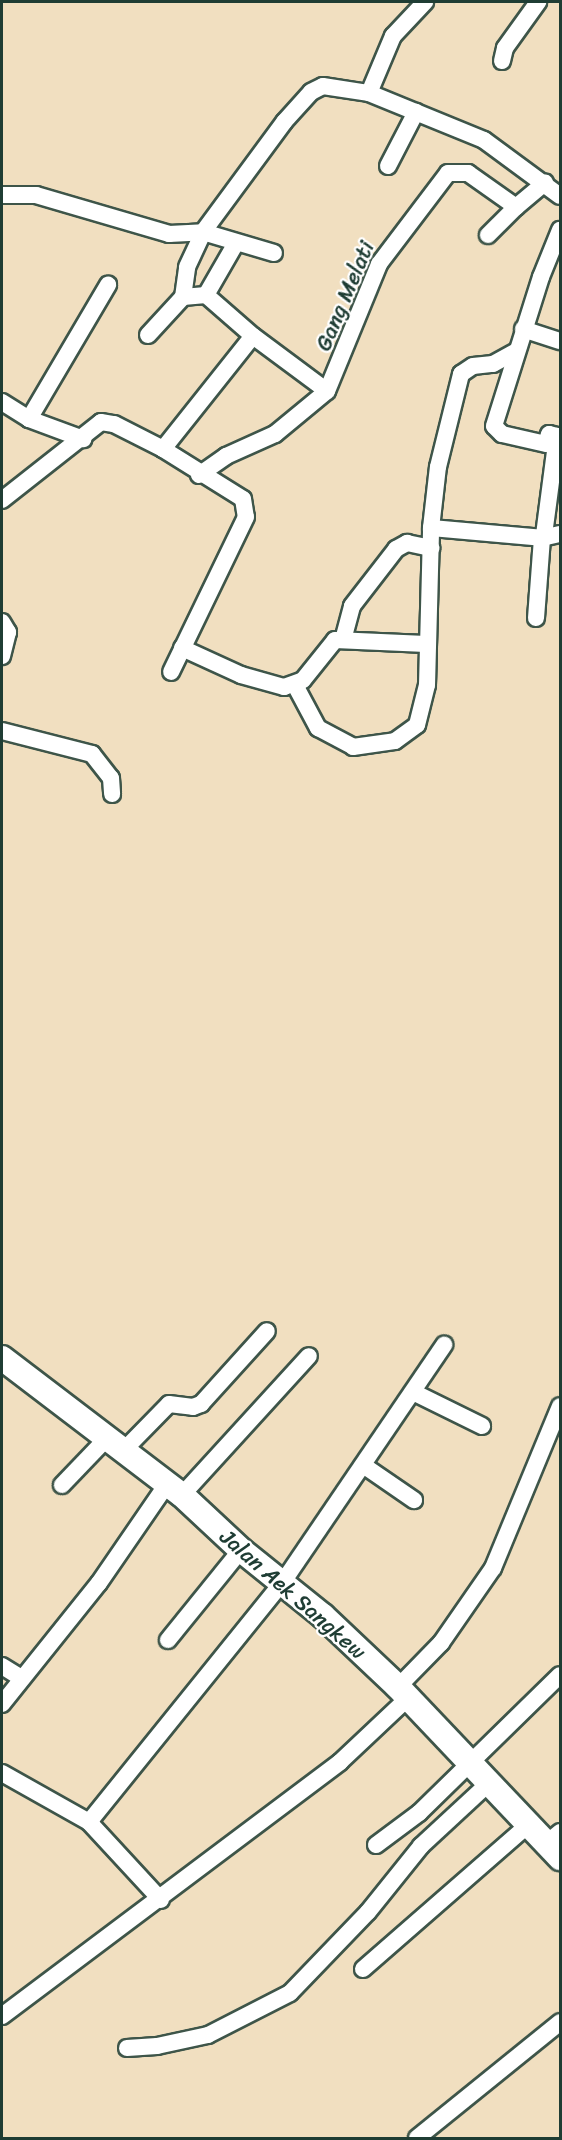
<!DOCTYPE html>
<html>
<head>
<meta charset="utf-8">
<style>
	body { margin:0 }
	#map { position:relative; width:562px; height:2140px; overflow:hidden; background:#f1dfc0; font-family:Sriracha,sans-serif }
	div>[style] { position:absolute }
	.roads { filter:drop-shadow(2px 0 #3e5549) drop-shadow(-2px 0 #3e5549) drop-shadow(0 2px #3e5549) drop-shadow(0 -2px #3e5549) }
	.street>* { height:16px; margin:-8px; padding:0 8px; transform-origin:8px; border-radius:8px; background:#fff }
	.secondary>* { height:24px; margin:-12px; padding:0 12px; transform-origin:12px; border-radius:12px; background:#fff }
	span { translate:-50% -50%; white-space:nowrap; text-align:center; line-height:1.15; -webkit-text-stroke:4.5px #fff; paint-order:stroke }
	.street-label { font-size:22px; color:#1f3d34 }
	.frame { position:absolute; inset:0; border:3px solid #1f3d34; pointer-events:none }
</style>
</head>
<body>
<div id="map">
	<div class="roads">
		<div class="street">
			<i style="left:502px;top:61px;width:13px;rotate:-77deg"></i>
			<i style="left:505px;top:48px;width:57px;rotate:-54.3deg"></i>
			<i style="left:369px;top:93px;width:62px;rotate:-67.2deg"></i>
			<i style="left:393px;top:36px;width:47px;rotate:-46.7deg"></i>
			<i style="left:388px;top:166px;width:61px;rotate:-62.6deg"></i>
			<i style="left:2px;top:195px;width:34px"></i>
			<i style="left:36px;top:195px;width:139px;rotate:16.3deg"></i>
			<i style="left:169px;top:234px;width:34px;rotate:-3deg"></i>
			<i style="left:203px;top:232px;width:74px;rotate:16.5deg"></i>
			<i style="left:488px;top:235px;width:40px;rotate:-45deg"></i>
			<i style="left:206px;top:295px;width:60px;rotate:-60deg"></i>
			<i style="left:183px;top:297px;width:30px;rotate:-82deg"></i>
			<i style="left:187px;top:267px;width:38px;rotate:-65deg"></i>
			<i style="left:203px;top:232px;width:137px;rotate:-53.6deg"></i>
			<i style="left:284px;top:122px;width:40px;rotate:-48deg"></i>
			<i style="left:311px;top:92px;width:13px;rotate:-27deg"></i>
			<i style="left:323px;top:86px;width:47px;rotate:8.7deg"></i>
			<i style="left:369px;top:93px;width:124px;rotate:22.2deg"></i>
			<i style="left:484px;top:140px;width:94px;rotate:36.4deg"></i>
			<i style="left:523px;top:329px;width:39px;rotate:18deg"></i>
			<i style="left:148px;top:335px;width:52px;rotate:-47.4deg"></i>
			<i style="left:183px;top:297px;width:23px;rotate:-5deg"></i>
			<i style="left:206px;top:295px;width:62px;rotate:41.1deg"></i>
			<i style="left:253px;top:336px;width:92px;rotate:36.6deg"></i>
			<i style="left:2px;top:402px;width:32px;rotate:32deg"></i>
			<i style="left:29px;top:419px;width:58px;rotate:20.3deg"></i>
			<i style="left:29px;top:419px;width:156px;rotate:-59.5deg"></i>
			<i style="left:163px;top:449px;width:144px;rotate:-51.5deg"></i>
			<i style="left:199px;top:475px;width:33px;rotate:-35deg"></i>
			<i style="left:226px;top:456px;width:54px;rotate:-24.2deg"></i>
			<i style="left:275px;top:434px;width:67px;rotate:-39.6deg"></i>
			<i style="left:327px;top:391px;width:137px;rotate:-67.7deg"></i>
			<i style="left:379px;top:264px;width:114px;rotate:-52.8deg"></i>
			<i style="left:448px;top:173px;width:20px"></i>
			<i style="left:468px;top:173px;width:59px;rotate:35.3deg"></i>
			<i style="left:516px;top:207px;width:38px;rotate:-40deg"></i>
			<i style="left:2px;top:500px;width:126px;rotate:-38.2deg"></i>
			<i style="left:101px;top:422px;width:13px;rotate:9deg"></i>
			<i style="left:114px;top:424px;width:55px;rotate:27deg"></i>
			<i style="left:163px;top:449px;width:94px;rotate:32deg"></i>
			<i style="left:243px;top:499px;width:18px;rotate:81deg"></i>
			<i style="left:246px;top:517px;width:172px;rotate:115.8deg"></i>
			<i style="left:431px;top:528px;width:111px;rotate:5.1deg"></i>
			<i style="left:544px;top:535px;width:100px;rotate:-82.5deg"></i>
			<i style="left:557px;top:436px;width:8px;rotate:-166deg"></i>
			<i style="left:549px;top:434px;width:10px;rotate:107deg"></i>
			<i style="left:546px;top:444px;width:45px;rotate:-167.2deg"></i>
			<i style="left:502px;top:434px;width:11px;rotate:-135deg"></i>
			<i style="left:494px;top:426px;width:156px;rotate:-72.5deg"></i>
			<i style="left:541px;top:277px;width:51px;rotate:-68deg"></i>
			<i style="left:536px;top:618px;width:80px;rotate:-85.7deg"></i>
			<i style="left:542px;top:538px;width:18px;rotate:-13deg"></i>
			<i style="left:2px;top:622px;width:12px;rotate:59deg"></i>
			<i style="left:8px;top:632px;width:25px;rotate:104deg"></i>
			<i style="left:343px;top:640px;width:35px;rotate:-75deg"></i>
			<i style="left:352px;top:606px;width:72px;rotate:-52.3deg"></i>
			<i style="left:396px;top:549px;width:13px;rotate:-29deg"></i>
			<i style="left:407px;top:543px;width:25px;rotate:12deg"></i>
			<i style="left:182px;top:648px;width:65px;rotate:24.6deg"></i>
			<i style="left:241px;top:675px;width:45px;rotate:15.6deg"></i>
			<i style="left:284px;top:687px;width:20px;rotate:-20deg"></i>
			<i style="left:303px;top:680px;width:51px;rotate:-51.3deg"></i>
			<i style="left:335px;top:640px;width:91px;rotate:2.5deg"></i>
			<i style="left:295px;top:685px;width:49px;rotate:61.9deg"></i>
			<i style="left:318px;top:728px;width:40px;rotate:28deg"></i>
			<i style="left:353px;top:747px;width:42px;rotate:-8.1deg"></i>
			<i style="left:395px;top:741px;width:27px;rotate:-36deg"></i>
			<i style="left:417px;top:725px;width:41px;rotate:-76deg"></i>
			<i style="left:427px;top:685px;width:157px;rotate:-88.5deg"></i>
			<i style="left:431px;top:528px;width:61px;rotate:-83.5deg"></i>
			<i style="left:438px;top:467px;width:96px;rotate:-76.1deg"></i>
			<i style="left:461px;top:374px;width:14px;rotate:-34deg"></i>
			<i style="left:473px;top:366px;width:20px;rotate:-6deg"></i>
			<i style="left:493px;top:364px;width:26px;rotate:-29deg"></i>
			<i style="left:2px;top:731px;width:93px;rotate:14.3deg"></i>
			<i style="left:92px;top:754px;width:31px;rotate:52deg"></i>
			<i style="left:111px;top:778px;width:16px;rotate:86deg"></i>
			<i style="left:413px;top:1392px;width:77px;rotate:26.2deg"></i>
			<i style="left:124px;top:1450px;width:64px;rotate:-45.6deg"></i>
			<i style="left:169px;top:1404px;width:24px;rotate:7deg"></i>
			<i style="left:193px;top:1407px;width:9px;rotate:-21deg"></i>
			<i style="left:201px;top:1404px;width:98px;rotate:-47.9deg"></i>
			<i style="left:363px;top:1465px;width:62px;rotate:34.5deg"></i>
			<i style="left:62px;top:1485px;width:65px;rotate:-46.2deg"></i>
			<i style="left:182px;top:1495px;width:188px;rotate:-47.6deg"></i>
			<i style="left:168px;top:1640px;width:116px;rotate:-51deg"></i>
			<i style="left:2px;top:1666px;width:22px;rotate:32deg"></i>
			<i style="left:398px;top:1687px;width:62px;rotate:-45.7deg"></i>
			<i style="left:441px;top:1643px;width:91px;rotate:-55.3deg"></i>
			<i style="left:493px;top:1568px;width:175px;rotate:-67.5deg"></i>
			<i style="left:2px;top:1704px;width:155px;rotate:-51.3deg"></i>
			<i style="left:99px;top:1583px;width:120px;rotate:-55.5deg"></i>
			<i style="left:2px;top:1773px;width:100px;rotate:29.4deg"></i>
			<i style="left:89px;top:1822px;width:106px;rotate:47.3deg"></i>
			<i style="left:89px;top:1822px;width:309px;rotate:-51.1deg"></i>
			<i style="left:283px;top:1582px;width:287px;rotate:-55.8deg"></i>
			<i style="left:547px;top:1843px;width:17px;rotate:-40deg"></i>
			<i style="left:376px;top:1845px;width:54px;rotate:-36.7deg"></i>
			<i style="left:419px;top:1813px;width:197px;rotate:-44.4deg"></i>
			<i style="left:363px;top:1969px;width:219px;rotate:-41.1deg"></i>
			<i style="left:2px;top:2016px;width:423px;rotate:-36.9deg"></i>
			<i style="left:340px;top:1762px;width:93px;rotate:-43.3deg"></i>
			<i style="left:127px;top:2048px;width:30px;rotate:-4deg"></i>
			<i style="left:157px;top:2046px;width:52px;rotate:-12.2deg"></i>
			<i style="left:208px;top:2035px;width:92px;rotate:-27.1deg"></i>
			<i style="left:290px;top:1993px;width:112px;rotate:-46.1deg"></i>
			<i style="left:368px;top:1912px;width:85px;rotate:-51.2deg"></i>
			<i style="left:421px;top:1846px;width:94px;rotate:-42.8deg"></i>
			<i style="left:417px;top:2138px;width:184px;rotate:-39deg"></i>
		</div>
		<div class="secondary">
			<i style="left:2px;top:1358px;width:226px;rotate:37.3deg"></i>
			<i style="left:182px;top:1495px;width:81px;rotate:43deg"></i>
			<i style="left:241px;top:1550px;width:105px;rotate:38.8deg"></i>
			<i style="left:323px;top:1616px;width:103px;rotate:43.4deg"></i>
			<i style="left:398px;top:1687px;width:236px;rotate:46.5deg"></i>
		</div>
	</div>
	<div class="street-label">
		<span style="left:345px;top:296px;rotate:-67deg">Gang Melati</span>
		<span style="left:293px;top:1594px;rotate:41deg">Jalan Aek Sangkew</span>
	</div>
	<div class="frame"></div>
</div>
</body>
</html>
